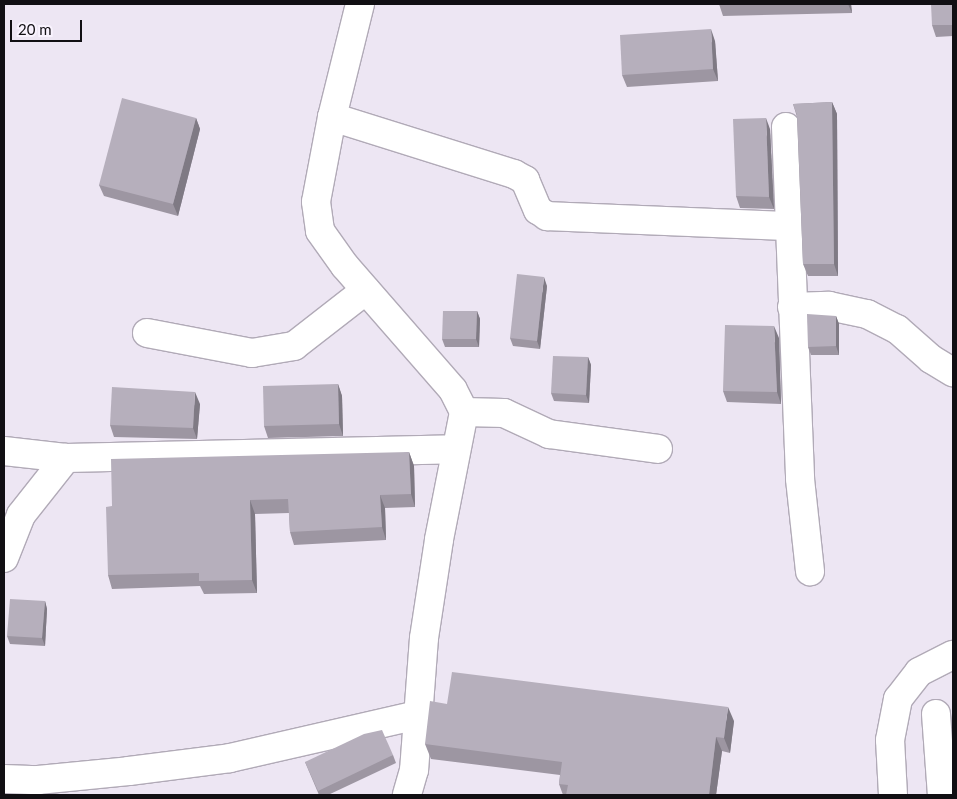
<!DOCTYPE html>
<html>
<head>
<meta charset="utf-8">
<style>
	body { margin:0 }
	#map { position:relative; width:957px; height:799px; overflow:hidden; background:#ede6f3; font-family:Lato,sans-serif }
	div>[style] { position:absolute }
	.roads { filter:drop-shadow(1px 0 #b1aab7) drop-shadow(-1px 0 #b1aab7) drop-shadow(0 1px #b1aab7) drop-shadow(0 -1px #b1aab7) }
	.minor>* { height:28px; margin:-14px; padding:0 14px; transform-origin:14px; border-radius:14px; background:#fff }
	.wall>* { inset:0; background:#9d96a2 }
	.shaded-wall>* { inset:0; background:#7f7a84 }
	.building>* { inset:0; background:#b6afbc }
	span { translate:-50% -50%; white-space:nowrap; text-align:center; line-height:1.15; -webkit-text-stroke:4px #f9f3fe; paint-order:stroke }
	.frame { position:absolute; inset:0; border:5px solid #110f13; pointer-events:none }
	.scale { position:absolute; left:10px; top:20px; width:72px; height:22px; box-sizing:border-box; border:2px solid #110f13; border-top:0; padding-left:6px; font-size:15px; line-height:18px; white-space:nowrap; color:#110f13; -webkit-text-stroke:4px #f9f3fe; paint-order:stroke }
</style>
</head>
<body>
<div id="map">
	<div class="roads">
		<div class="minor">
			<i style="left:360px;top:4px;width:116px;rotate:103.9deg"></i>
			<i style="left:332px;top:117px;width:86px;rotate:100.7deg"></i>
			<i style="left:316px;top:202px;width:29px;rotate:82deg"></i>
			<i style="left:320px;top:231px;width:43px;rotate:54.5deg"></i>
			<i style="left:345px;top:266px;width:164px;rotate:48.9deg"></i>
			<i style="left:453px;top:390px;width:25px;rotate:63deg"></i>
			<i style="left:464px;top:412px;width:130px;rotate:101.1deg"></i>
			<i style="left:439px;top:540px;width:99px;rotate:98.7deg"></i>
			<i style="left:424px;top:638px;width:132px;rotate:94.3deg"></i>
			<i style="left:414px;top:770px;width:26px;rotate:106deg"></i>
			<i style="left:332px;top:117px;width:191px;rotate:17.4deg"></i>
			<i style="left:514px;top:174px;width:13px;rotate:29deg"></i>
			<i style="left:525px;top:180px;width:33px;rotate:67deg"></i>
			<i style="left:538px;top:210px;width:11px;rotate:34deg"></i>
			<i style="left:547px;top:216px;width:243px;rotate:2.4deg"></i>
			<i style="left:786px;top:127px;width:352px;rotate:87.7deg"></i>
			<i style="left:800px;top:479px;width:93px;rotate:83.8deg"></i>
			<i style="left:792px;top:307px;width:37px;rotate:-2deg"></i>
			<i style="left:829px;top:306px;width:39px;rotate:12deg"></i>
			<i style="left:867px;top:314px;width:34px;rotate:27deg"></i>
			<i style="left:897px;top:329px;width:45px;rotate:41.4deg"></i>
			<i style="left:931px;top:359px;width:26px;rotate:31deg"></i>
			<i style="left:147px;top:333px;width:107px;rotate:10.8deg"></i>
			<i style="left:252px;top:353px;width:43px;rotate:-9.5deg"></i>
			<i style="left:294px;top:346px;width:91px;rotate:-37.9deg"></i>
			<i style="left:464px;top:412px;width:40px;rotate:1.4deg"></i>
			<i style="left:504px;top:413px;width:50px;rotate:25deg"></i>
			<i style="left:549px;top:434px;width:110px;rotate:7.8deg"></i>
			<i style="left:4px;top:451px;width:62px;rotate:6.4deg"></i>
			<i style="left:66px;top:458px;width:389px;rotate:-1.3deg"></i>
			<i style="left:4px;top:558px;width:46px;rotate:-68.4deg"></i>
			<i style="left:21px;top:515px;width:73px;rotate:-51.7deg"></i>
			<i style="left:936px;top:714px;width:81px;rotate:85.8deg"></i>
			<i style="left:4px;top:779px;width:34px;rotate:2deg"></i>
			<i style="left:38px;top:780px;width:91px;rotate:-5.6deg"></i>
			<i style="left:129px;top:771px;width:102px;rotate:-7.3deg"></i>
			<i style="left:230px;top:758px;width:192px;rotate:-12.9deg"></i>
			<i style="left:893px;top:795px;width:55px;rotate:-93.1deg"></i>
			<i style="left:890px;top:740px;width:42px;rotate:-79deg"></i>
			<i style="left:898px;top:699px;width:34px;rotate:-52deg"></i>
			<i style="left:919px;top:672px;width:38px;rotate:-27deg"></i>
		</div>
	</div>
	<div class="wall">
		<i style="clip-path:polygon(719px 4px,851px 4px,852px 13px,723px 16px)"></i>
		<i style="clip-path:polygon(953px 4px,953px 36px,936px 37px,932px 25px)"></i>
		<i style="clip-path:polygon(715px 41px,718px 81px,627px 87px,622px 75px)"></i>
		<i style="clip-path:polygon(832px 102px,837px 114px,838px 276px,808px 276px,803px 264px,797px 117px,793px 104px)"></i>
		<i style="clip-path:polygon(196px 118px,200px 129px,178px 216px,104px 196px,99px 185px)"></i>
		<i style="clip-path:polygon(770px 129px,774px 209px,740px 208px,736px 196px)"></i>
		<i style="clip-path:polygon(547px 286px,540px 349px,513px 346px,510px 338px)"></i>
		<i style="clip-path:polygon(477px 311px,480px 319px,479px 347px,445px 347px,442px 339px)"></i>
		<i style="clip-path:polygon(836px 316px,839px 324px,839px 355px,811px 355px,808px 347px)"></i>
		<i style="clip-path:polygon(779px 338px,781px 404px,727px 402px,723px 391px)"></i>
		<i style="clip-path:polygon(588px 357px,591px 365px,589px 403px,554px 401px,551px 393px)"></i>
		<i style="clip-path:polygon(338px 384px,342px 396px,343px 436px,268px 438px,264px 426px)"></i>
		<i style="clip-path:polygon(200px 404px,197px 439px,114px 437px,110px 425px)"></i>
		<i style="clip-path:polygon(409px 452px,414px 466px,415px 507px,385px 508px,386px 540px,294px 545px,290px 532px,289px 513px,255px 514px,257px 593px,204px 594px,200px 586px,112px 589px,108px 575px,112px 506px)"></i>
		<i style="clip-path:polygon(45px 601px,47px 609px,45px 646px,10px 644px,7px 636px)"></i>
		<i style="clip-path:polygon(447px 704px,734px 721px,730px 753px,722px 751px,716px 795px,563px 795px,559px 784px,560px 775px,431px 759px,425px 744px)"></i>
		<i style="clip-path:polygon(393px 755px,396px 763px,328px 795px,319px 795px,305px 762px)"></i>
	</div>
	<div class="shaded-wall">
		<i style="clip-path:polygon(848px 4px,851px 4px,852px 13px)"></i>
		<i style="clip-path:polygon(711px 29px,715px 41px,718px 81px,713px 69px)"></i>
		<i style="clip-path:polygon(832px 102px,837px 114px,838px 276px,834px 264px)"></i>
		<i style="clip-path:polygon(196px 118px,200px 129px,178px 216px,173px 204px)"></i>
		<i style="clip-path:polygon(766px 118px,770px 129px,774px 209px,769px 197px)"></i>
		<i style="clip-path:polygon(544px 277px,547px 286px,540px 349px,537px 341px)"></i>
		<i style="clip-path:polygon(477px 311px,480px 319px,479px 347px,476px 339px)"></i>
		<i style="clip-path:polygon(836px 316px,839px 324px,839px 355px,836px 346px)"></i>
		<i style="clip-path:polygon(774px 326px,779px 338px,781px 404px,777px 392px)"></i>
		<i style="clip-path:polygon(588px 357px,591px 365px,589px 403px,586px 395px)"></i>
		<i style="clip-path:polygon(338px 384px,342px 396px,343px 436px,339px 424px)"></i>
		<i style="clip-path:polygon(195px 392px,200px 404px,197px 439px,193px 428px)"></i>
		<i style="clip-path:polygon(409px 452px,414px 466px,415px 507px,411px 494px)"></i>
		<i style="clip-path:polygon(380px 495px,385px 508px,386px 540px,382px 527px)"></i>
		<i style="clip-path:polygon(250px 500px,255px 514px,257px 593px,252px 580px)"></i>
		<i style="clip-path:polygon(45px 601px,47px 609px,45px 646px,42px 638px)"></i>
		<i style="clip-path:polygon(728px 707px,734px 721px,730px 753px,724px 738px)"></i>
		<i style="clip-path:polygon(716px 737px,722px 751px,716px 795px,709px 795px)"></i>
	</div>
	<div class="building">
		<i style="clip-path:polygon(719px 4px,751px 4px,719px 5px)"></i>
		<i style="clip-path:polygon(931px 4px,953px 4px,953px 25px,932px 25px)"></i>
		<i style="clip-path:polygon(711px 29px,713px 69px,622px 75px,620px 35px)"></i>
		<i style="clip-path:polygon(122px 98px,196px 118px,173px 204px,99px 185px)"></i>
		<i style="clip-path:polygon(832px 102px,834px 264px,803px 264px,797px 115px,793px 104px)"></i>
		<i style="clip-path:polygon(766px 118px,769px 197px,736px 196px,733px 119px)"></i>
		<i style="clip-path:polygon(517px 274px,544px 277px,537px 341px,510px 338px)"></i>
		<i style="clip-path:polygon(443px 311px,477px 311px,476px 339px,442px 339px)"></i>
		<i style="clip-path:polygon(807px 314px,836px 316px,836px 346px,808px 347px)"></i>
		<i style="clip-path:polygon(725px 325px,774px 326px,777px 392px,723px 391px)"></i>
		<i style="clip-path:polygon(553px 356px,588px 357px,586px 395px,551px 393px)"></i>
		<i style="clip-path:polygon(338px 384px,339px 424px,264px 426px,263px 386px)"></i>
		<i style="clip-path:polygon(112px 387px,195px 392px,193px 428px,110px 425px)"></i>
		<i style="clip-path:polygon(409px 452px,411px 494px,380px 495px,382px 527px,290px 532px,288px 499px,250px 500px,252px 580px,199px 581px,199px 573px,108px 575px,106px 507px,112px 506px,111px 459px)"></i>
		<i style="clip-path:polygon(10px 599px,45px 601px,42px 638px,7px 636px)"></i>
		<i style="clip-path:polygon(452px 672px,728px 707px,724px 738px,716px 737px,709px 795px,566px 795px,568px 785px,559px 784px,562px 762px,425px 744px,430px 701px,447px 704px)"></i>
		<i style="clip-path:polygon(382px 730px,393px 755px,318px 791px,305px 762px,364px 734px)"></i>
	</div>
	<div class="frame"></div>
	<div class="scale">20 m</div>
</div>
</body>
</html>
